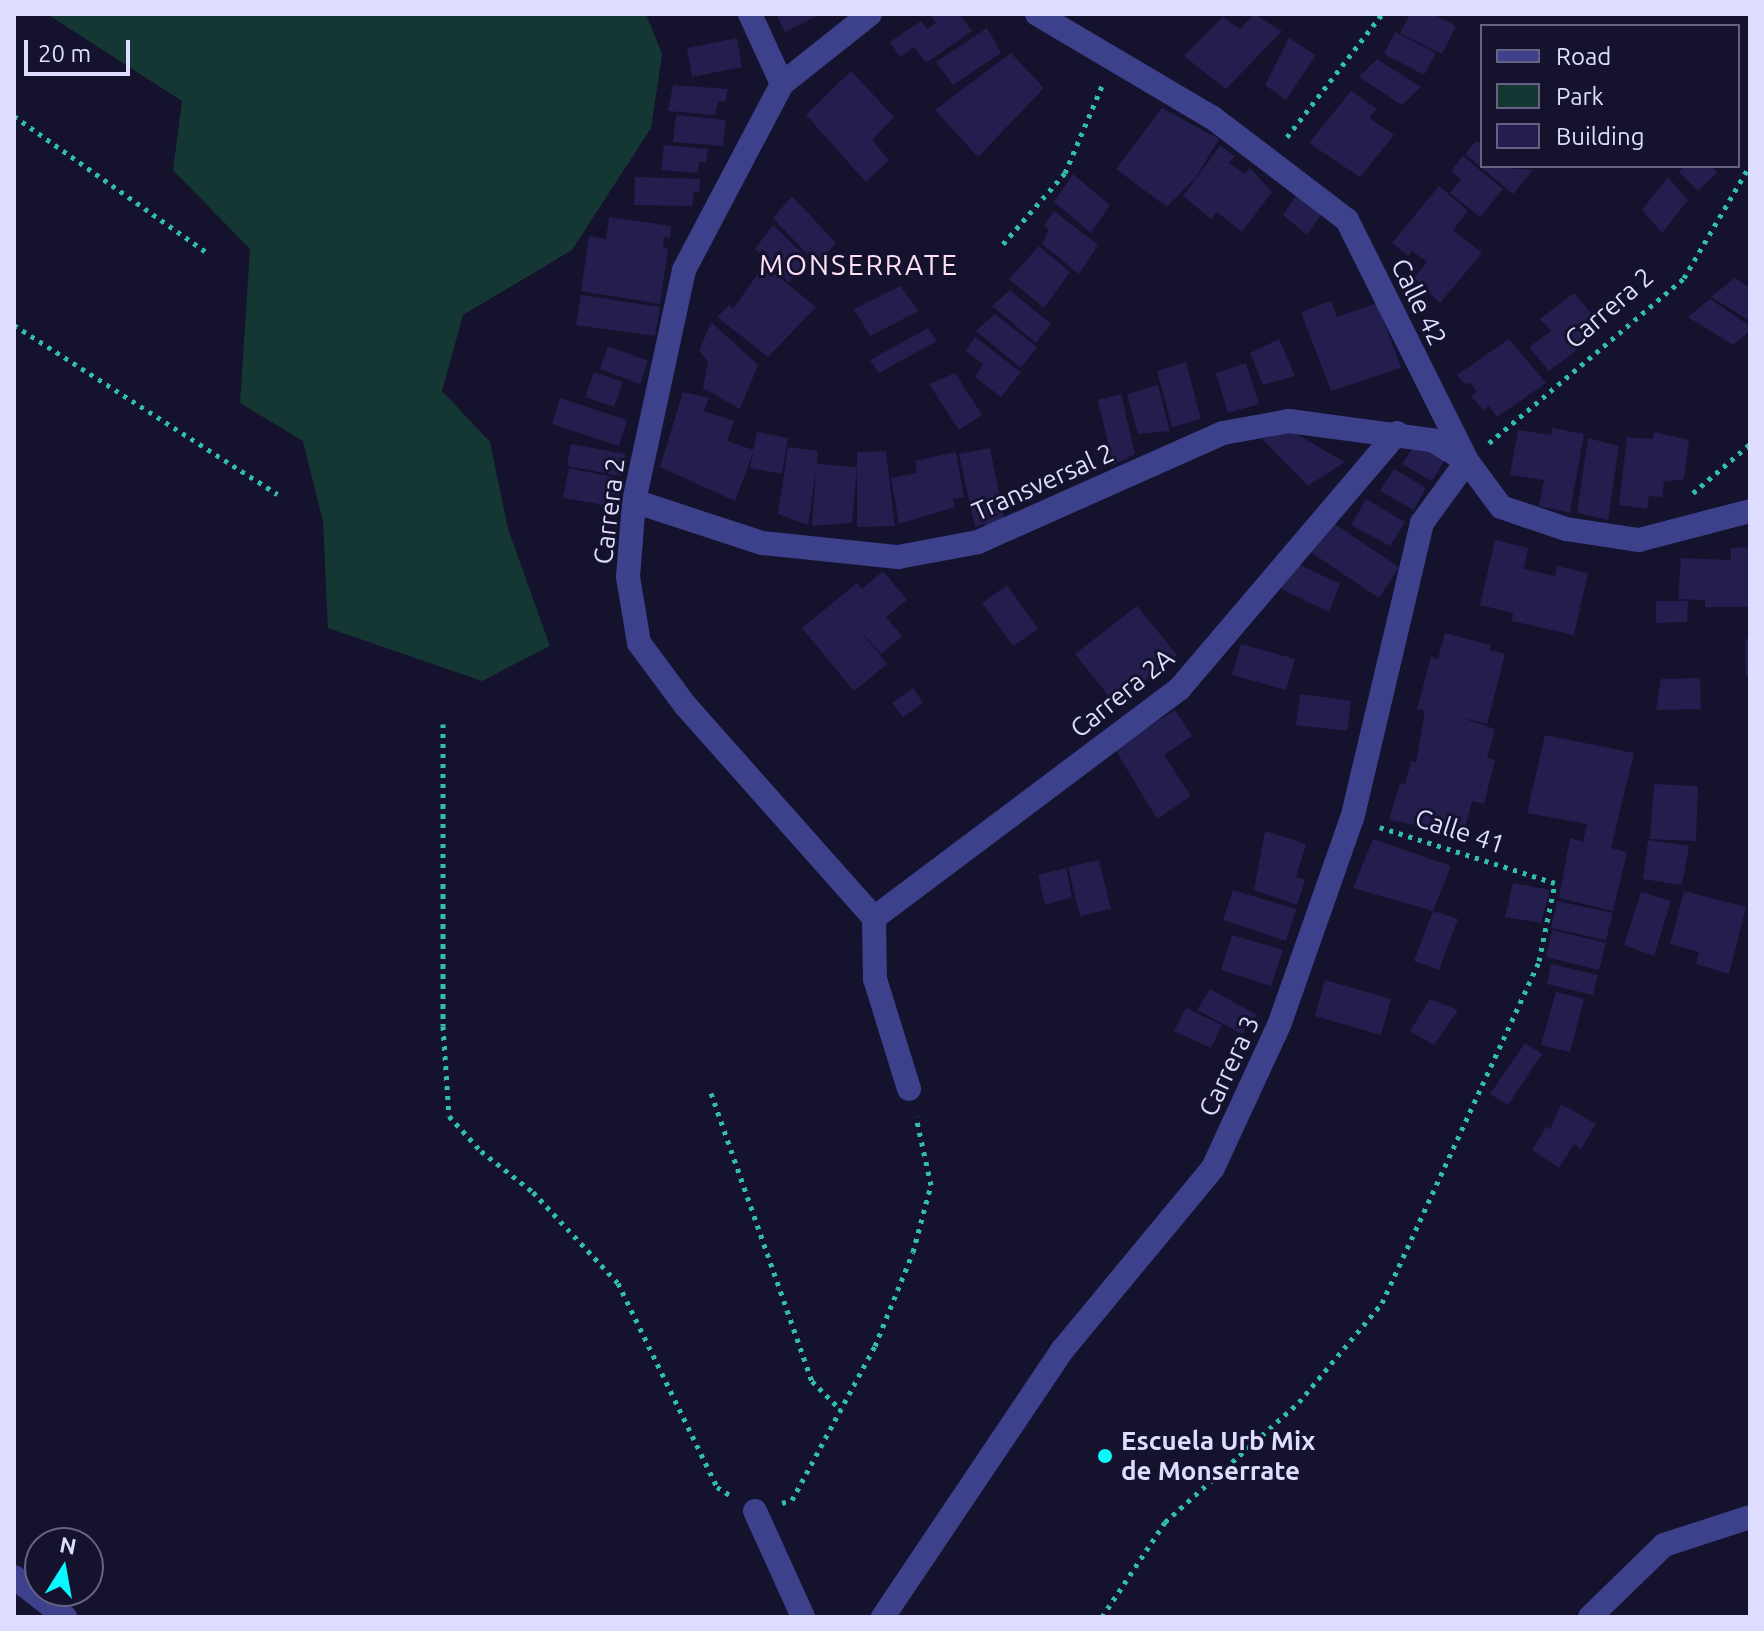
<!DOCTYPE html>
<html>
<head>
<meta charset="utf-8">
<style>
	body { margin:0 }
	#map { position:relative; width:1764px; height:1631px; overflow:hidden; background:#14122d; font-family:Ubuntu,sans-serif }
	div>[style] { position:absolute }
	.green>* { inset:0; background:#153733 }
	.building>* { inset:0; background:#241e4e }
	.path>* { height:5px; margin-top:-2.5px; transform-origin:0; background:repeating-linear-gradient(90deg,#31bfac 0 4px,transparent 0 10px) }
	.street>* { height:24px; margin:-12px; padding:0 12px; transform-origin:12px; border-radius:12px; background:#3d408b }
	.dots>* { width:22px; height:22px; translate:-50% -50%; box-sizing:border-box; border:4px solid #14122d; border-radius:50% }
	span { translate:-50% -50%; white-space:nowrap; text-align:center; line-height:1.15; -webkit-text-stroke:6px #14122d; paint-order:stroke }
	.street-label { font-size:26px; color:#dfddff }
	.poi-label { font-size:26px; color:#dfddff; font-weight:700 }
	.left { translate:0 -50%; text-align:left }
	.neighbourhood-label { font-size:28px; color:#ffdff6; letter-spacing:2px }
	.frame { position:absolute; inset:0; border:16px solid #dfddff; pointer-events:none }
	.legend { position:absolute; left:1480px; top:24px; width:260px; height:144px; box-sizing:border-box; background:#14122d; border:2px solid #656381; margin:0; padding:10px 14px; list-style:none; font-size:24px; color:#dfddff }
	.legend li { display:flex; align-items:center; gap:16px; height:40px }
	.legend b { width:40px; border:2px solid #656381 }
	.north { position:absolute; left:24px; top:1527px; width:80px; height:80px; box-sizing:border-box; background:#14122d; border:2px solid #656381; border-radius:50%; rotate:11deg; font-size:22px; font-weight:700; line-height:32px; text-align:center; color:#dfddff }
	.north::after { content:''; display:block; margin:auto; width:28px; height:36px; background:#0af9ff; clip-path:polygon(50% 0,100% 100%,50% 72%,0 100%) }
	.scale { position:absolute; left:24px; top:40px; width:106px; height:36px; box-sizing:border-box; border:4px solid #dfddff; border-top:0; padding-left:10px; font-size:24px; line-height:28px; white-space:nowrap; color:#dfddff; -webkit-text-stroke:6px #14122d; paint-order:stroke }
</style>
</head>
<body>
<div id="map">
	<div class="green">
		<i style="clip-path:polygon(47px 14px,646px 14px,662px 54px,651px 128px,572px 250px,463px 315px,442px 391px,490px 442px,508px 529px,550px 646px,482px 681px,328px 628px,323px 522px,303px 441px,240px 403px,250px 249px,173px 170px,182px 101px)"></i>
	</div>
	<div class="building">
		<i style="clip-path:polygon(767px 14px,821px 14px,785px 32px,776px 14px)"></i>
		<i style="clip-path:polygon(930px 14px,959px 14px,972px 31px,926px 63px,914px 47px,900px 57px,890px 42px,921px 21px,927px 29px,936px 23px)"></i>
		<i style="clip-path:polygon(1254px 14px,1282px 31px,1226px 89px,1184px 56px,1223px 17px,1240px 29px)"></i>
		<i style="clip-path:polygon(1410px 14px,1433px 14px,1456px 26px,1442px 54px,1400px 33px)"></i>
		<i style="clip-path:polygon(987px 28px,1001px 53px,953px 85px,936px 62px)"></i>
		<i style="clip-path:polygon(1395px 32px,1436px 53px,1424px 75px,1384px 54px)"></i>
		<i style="clip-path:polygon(737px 38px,742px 67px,692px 77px,687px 48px)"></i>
		<i style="clip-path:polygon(1289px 38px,1316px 55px,1286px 100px,1265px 85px)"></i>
		<i style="clip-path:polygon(1011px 53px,1044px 88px,978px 157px,935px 110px)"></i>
		<i style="clip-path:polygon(1377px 59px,1421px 87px,1402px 105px,1359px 77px)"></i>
		<i style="clip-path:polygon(851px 71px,894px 117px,872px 140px,889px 160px,866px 182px,806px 115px)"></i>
		<i style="clip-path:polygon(673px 85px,728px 89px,725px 102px,718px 101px,715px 115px,668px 111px)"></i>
		<i style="clip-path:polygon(1351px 91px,1377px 109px,1369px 118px,1394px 135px,1360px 177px,1309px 143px)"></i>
		<i style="clip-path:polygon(1162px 108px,1219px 139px,1196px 177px,1167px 207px,1116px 169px)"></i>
		<i style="clip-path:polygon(676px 115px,726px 120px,723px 146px,673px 142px)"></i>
		<i style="clip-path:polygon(1475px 142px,1482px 142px,1482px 166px,1533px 170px,1513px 194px,1465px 154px)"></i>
		<i style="clip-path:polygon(664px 145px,708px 149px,706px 162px,699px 162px,698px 173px,661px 170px)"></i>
		<i style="clip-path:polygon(1220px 146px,1235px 156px,1229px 163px,1245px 174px,1250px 168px,1272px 192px,1242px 232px,1217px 212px,1211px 219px,1183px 196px)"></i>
		<i style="clip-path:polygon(1463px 156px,1503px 189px,1480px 217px,1450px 193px,1461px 179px,1451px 171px)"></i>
		<i style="clip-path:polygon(1685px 166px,1711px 166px,1717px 173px,1698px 191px,1679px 172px)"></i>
		<i style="clip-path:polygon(1073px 174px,1110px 205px,1091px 233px,1054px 202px)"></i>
		<i style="clip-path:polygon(635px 177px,700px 179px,699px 193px,694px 192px,692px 206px,634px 205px)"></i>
		<i style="clip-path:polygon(1668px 177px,1688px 200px,1662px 233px,1642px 210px)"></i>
		<i style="clip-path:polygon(1439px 186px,1468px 211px,1453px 230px,1482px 253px,1440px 303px,1414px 278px,1427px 262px,1412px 251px,1408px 256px,1392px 243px)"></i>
		<i style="clip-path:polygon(1302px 187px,1326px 207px,1307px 235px,1283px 215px)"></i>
		<i style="clip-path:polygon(792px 196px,836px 243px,817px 264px,773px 218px)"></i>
		<i style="clip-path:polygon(1054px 211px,1098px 245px,1079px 274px,1042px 244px,1049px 230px,1044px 225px)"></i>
		<i style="clip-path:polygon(609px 217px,671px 226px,670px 238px,664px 237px,663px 248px,668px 249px,660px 304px,581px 291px,589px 236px,606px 239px)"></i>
		<i style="clip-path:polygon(773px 225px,808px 259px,789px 282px,755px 249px)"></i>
		<i style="clip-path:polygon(1039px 246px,1070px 272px,1044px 308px,1009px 279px)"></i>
		<i style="clip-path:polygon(764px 265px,816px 307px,768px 357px,717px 317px,729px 305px,733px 309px)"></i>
		<i style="clip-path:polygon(1735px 278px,1750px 288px,1750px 321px,1711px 297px)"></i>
		<i style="clip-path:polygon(900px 286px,919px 311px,870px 336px,854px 309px)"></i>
		<i style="clip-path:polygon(1010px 290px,1051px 324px,1036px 343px,992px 306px)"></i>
		<i style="clip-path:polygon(1574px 293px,1604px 329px,1549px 371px,1529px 347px,1551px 331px,1540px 319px)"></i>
		<i style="clip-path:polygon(581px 295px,660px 307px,655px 336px,576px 325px)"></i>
		<i style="clip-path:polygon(1710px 299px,1750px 326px,1750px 331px,1733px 345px,1688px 317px)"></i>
		<i style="clip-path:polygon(1331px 301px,1337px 317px,1377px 303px,1401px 368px,1331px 391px,1301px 312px)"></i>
		<i style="clip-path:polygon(995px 314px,1037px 347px,1021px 368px,976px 331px)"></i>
		<i style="clip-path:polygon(711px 322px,758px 365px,740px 409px,703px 388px,708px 361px,699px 351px)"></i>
		<i style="clip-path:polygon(928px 328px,937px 341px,879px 373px,870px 360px)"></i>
		<i style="clip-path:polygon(975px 337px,1021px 372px,1001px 397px,975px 377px,983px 364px,966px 351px)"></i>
		<i style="clip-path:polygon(1279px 339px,1295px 376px,1263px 385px,1250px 353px)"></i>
		<i style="clip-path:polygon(1509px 339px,1546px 383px,1497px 417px,1489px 406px,1483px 410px,1471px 396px,1477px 392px,1470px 382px,1466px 385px,1457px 375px)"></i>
		<i style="clip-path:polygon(608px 346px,648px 361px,640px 384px,600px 369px)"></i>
		<i style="clip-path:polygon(1186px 362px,1201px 419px,1172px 427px,1157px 371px)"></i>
		<i style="clip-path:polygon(1246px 363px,1259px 404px,1228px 413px,1216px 373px)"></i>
		<i style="clip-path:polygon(594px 372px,623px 382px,614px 407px,585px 397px)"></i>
		<i style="clip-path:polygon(955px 373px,982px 415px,959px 430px,929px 384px)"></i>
		<i style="clip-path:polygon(1158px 385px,1170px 431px,1138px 434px,1127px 394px)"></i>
		<i style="clip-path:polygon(683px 392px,709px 398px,704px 411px,734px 421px,727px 441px,754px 450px,735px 501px,660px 467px)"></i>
		<i style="clip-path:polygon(1121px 394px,1135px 454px,1113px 465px,1098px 400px)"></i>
		<i style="clip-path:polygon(560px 398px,627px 420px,619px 446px,552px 424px)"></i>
		<i style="clip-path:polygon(1552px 428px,1584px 434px,1570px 513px,1539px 506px,1544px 480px,1510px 475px,1518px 430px,1551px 435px)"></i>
		<i style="clip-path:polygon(1291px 431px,1345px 462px,1308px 486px,1262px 439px)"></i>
		<i style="clip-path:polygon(757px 432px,788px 438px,782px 474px,750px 468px)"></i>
		<i style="clip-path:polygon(1654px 432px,1689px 440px,1684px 479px,1664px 482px,1662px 497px,1649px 496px,1647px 509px,1619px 505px,1627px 437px,1653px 439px)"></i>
		<i style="clip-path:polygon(1588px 438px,1619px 446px,1608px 520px,1577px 513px)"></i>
		<i style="clip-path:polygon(1417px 441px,1447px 457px,1432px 481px,1402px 464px)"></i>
		<i style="clip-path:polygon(571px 444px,625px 454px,621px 476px,567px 466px)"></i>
		<i style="clip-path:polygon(788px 447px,818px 451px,817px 464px,857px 467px,852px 523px,812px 526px,816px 470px,808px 525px,778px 514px)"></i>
		<i style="clip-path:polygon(990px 448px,1006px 527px,986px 529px,984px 524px,975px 527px,959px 454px)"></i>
		<i style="clip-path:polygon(886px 451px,895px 526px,857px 527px,857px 452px)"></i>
		<i style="clip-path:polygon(956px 452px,964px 497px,953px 499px,955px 507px,899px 524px,891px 478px,917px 473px,915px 461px)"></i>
		<i style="clip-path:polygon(569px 468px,622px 479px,616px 507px,563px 498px)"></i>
		<i style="clip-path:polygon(1394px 469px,1426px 488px,1414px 510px,1380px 491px)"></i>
		<i style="clip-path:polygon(1366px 499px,1405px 522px,1390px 546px,1351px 525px)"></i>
		<i style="clip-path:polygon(1329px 520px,1399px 567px,1379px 598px,1309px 551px)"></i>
		<i style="clip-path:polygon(1495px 540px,1528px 548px,1524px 569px,1555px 576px,1557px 566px,1588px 573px,1574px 635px,1512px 621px,1513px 613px,1480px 605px)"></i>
		<i style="clip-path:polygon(1750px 547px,1750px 607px,1705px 607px,1705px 600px,1678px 599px,1681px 558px,1731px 560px,1731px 548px)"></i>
		<i style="clip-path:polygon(1294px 562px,1340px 584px,1329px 612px,1281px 589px)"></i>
		<i style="clip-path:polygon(883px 571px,907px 600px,886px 617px,902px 636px,881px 654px,854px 623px,887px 664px,854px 691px,802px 628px,857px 583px,862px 589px)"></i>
		<i style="clip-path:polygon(1007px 585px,1038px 629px,1013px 646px,982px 603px)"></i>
		<i style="clip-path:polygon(1656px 601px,1688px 601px,1687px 622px,1656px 623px)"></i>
		<i style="clip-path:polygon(1137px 606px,1177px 655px,1115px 704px,1075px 654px)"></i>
		<i style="clip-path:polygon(1445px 633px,1491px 645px,1490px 650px,1505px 654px,1487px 724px,1456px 716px,1495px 729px,1487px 758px,1495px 760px,1484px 804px,1472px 801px,1463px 835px,1389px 820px,1400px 783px,1405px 784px,1411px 761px,1416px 762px,1425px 711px,1417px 709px,1431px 657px,1438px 659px)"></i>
		<i style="clip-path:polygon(1745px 639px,1750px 639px,1750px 675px,1746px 676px)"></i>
		<i style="clip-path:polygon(1241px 644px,1295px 659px,1286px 690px,1232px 675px)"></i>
		<i style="clip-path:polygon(1700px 678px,1701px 709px,1656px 710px,1661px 679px)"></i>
		<i style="clip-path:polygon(913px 688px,923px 703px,903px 717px,892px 703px)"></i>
		<i style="clip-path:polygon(1300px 694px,1351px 701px,1347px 731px,1296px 725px)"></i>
		<i style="clip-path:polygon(1175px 710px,1192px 736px,1164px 755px,1191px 796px,1157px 819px,1115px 749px)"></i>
		<i style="clip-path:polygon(1545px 735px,1634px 753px,1611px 848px,1627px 852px,1613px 911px,1559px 898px,1570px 838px,1583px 842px,1587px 824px,1527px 813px)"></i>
		<i style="clip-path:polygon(1654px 784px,1698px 786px,1696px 841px,1650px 839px)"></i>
		<i style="clip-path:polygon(1265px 831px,1306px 844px,1296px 877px,1305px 880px,1297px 905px,1254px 890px)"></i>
		<i style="clip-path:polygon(1373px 839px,1451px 866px,1433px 911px,1353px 888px)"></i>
		<i style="clip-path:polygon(1648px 840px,1689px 846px,1682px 885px,1643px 879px)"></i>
		<i style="clip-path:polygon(1099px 860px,1111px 909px,1080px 916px,1068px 867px)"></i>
		<i style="clip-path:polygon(1066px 868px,1072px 897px,1045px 905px,1038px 875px)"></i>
		<i style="clip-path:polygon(1513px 883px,1550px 890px,1541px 923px,1505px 917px)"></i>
		<i style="clip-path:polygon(1233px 890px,1296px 909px,1286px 941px,1223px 920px)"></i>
		<i style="clip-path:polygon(1684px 891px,1746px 907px,1729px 974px,1696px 964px,1699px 952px,1670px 944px)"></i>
		<i style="clip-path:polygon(1641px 892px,1671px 901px,1654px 956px,1624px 945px)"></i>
		<i style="clip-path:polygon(1557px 901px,1613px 913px,1606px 940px,1551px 928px)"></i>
		<i style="clip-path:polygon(1433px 911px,1458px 919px,1439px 970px,1414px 961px)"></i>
		<i style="clip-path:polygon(1552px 930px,1606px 943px,1599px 970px,1546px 957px)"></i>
		<i style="clip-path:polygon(1232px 935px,1283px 950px,1271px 986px,1221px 970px)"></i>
		<i style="clip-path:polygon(1551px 964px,1598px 975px,1593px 995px,1547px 984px)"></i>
		<i style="clip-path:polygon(1325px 980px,1391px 999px,1381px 1035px,1315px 1016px)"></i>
		<i style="clip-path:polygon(1210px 989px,1257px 1015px,1242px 1034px,1197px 1010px)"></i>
		<i style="clip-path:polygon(1556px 992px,1584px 999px,1570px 1052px,1541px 1045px)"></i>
		<i style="clip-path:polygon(1430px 999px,1458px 1010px,1434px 1045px,1410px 1031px)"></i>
		<i style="clip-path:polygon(1186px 1008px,1222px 1025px,1211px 1048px,1174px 1031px)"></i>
		<i style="clip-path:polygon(1525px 1043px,1542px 1054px,1508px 1105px,1490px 1094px)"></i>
		<i style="clip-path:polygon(1561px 1104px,1596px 1124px,1581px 1149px,1574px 1144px,1559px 1168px,1532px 1150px,1546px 1127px,1550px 1129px)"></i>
	</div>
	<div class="path">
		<i style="left:14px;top:116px;width:235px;rotate:35.3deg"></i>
		<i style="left:1287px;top:137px;width:155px;rotate:-52.3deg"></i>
		<i style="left:1003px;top:244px;width:94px;rotate:-48.9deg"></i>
		<i style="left:1065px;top:173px;width:95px;rotate:-67deg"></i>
		<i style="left:14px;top:325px;width:313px;rotate:32.7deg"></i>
		<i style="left:1489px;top:443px;width:255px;rotate:-40.2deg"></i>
		<i style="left:1684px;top:278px;width:131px;rotate:-59.7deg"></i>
		<i style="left:1693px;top:493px;width:75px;rotate:-40.7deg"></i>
		<i style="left:443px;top:724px;width:302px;rotate:90deg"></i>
		<i style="left:443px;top:1026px;width:90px;rotate:86.2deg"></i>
		<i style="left:449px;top:1116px;width:47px;rotate:47.6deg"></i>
		<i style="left:481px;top:1151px;width:66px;rotate:38.3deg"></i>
		<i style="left:533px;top:1192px;width:125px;rotate:47deg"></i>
		<i style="left:618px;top:1283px;width:227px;rotate:64.1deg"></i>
		<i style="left:717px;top:1487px;width:19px;rotate:32deg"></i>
		<i style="left:711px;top:1093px;width:305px;rotate:70.7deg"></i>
		<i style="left:812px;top:1381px;width:41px;rotate:45deg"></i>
		<i style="left:782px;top:1503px;width:10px;rotate:-17deg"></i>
		<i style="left:792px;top:1500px;width:175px;rotate:-61.7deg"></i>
		<i style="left:875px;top:1346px;width:101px;rotate:-68deg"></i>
		<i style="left:913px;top:1252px;width:69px;rotate:-75deg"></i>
		<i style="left:931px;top:1185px;width:70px;rotate:-102.4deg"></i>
		<i style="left:1102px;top:1617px;width:114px;rotate:-56.4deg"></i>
		<i style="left:1165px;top:1522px;width:180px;rotate:-41.8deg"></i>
		<i style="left:1299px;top:1402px;width:129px;rotate:-50deg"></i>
		<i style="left:1382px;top:1303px;width:376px;rotate:-65.3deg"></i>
		<i style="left:1539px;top:961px;width:80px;rotate:-78.4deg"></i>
		<i style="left:1555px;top:883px;width:184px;rotate:-162.3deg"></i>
	</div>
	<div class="street">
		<i style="left:750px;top:14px;width:77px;rotate:65.4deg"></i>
		<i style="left:870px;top:14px;width:112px;rotate:141.5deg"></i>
		<i style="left:782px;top:84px;width:210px;rotate:117.8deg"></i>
		<i style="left:684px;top:270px;width:236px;rotate:102.2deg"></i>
		<i style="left:634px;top:501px;width:76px;rotate:94.5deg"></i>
		<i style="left:628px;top:577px;width:67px;rotate:80.5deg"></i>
		<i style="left:639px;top:643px;width:77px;rotate:53.4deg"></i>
		<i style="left:685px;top:705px;width:285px;rotate:48.4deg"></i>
		<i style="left:874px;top:918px;width:61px;rotate:89.1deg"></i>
		<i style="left:875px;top:979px;width:115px;rotate:72.8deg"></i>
		<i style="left:1037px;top:14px;width:204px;rotate:30.6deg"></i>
		<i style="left:1213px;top:118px;width:168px;rotate:37.3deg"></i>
		<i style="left:1347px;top:220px;width:269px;rotate:63.5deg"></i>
		<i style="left:1467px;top:461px;width:57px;rotate:53.5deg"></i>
		<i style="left:1501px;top:507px;width:69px;rotate:18.7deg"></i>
		<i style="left:1566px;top:529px;width:74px;rotate:8.6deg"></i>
		<i style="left:1639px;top:540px;width:115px;rotate:-14.6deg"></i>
		<i style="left:634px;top:501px;width:135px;rotate:18.2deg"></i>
		<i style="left:762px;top:543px;width:137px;rotate:5.9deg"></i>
		<i style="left:898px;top:557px;width:81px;rotate:-10.6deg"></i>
		<i style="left:978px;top:542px;width:268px;rotate:-24deg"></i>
		<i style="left:1223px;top:433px;width:67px;rotate:-10.3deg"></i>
		<i style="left:1289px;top:421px;width:144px;rotate:7.6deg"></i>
		<i style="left:1432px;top:440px;width:41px;rotate:31deg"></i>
		<i style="left:1467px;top:461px;width:77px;rotate:126deg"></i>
		<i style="left:1422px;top:523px;width:303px;rotate:103.3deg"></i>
		<i style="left:1352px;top:818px;width:219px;rotate:109.4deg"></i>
		<i style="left:1279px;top:1025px;width:157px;rotate:114.8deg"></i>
		<i style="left:1213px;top:1168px;width:235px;rotate:129.6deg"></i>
		<i style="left:1063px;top:1349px;width:323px;rotate:123.9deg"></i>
		<i style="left:874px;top:918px;width:383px;rotate:-36.9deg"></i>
		<i style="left:1180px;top:688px;width:335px;rotate:-49.6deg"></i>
		<i style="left:755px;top:1511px;width:116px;rotate:65.6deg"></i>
		<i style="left:14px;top:1577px;width:65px;rotate:38.1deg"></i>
		<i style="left:1590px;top:1617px;width:103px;rotate:-44.2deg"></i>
		<i style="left:1664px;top:1545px;width:90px;rotate:-18deg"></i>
	</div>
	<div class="dots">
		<i style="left:1105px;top:1456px;background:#0af9ff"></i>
	</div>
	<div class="street-label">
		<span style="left:1419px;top:302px;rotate:64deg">Calle 42</span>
		<span style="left:1609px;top:308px;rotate:-41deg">Carrera 2</span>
		<span style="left:1043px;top:482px;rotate:-24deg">Transversal 2</span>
		<span style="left:609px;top:511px;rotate:-83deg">Carrera 2</span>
		<span style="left:1122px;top:693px;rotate:-39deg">Carrera 2A</span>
		<span style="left:1460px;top:831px;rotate:18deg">Calle 41</span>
		<span style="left:1229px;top:1066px;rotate:-65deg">Carrera 3</span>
	</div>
	<div class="poi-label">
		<span class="left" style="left:1121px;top:1456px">Escuela Urb Mix<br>de Monserrate</span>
	</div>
	<div class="neighbourhood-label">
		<span style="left:859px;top:265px">MONSERRATE</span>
	</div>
	<div class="frame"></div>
	<ul class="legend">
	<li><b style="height:10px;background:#3d408b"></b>Road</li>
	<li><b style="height:22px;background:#153733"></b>Park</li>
	<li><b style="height:22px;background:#241e4e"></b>Building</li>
	</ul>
	<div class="north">N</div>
	<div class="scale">20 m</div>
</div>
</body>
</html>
